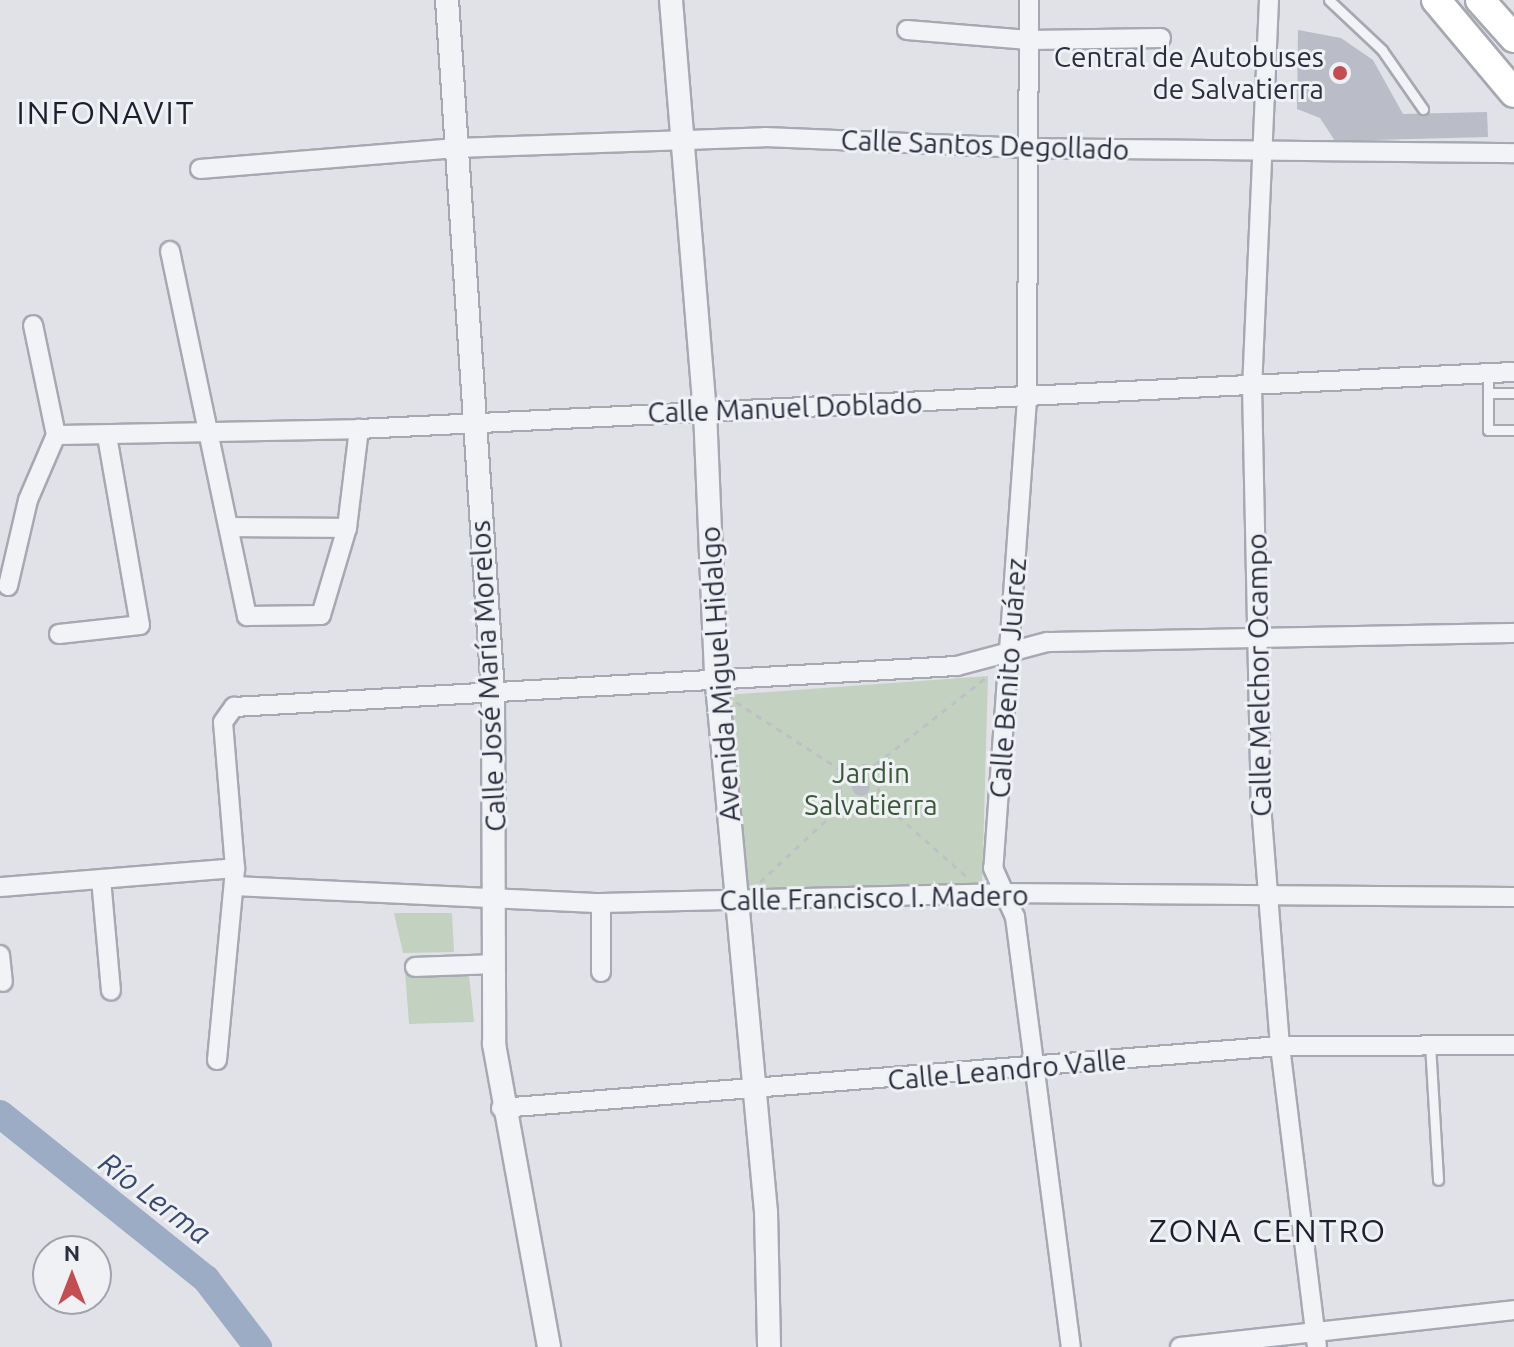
<!DOCTYPE html>
<html>
<head>
<meta charset="utf-8">
<style>
	body { margin:0 }
	#map { position:relative; width:1514px; height:1347px; overflow:hidden; background:#e0e2e8; font-family:Ubuntu,sans-serif }
	div>[style] { position:absolute }
	.green>* { inset:0; background:#c3d1c1 }
	.river>* { height:28px; margin:-14px; padding:0 14px; transform-origin:14px; border-radius:14px; background:#9dacc5 }
	.building>* { inset:0; background:#babdc7 }
	.round { border-radius:50% }
	.path>* { height:3px; margin-top:-1.5px; transform-origin:0; background:repeating-linear-gradient(90deg,#bec0c6 0 6px,transparent 0 12px) }
	.roads { filter:drop-shadow(2px 0 #a6a8b2) drop-shadow(-2px 0 #a6a8b2) drop-shadow(0 2px #a6a8b2) drop-shadow(0 -2px #a6a8b2) }
	.service>* { height:9px; margin:-4.5px; padding:0 4.5px; transform-origin:4.5px; border-radius:4.5px; background:#f2f3f6 }
	.minor>* { height:18px; margin:-9px; padding:0 9px; transform-origin:9px; border-radius:9px; background:#f2f3f6 }
	.tertiary>* { height:22px; margin:-11px; padding:0 11px; transform-origin:11px; border-radius:11px; background:#f2f3f6 }
	.primary>* { height:28px; margin:-14px; padding:0 14px; transform-origin:14px; border-radius:14px; background:#fff }
	.dots>* { width:22px; height:22px; translate:-50% -50%; box-sizing:border-box; border:4px solid #eff1f5; border-radius:50% }
	span { translate:-50% -50%; white-space:nowrap; text-align:center; line-height:1.15; -webkit-text-stroke:6px #eff1f5; paint-order:stroke }
	.poi-label { font-size:28px; color:#2a2e3e }
	.right { translate:-100% -50%; text-align:right }
	.street-label { font-size:28px; color:#2a2e3e }
	.park-label { font-size:28px; color:#3a5838 }
	.water-label { font-size:30px; color:#37496e; font-style:italic }
	.quarter-label { font-size:32px; color:#1c202e; letter-spacing:2px }
	.north { position:absolute; left:32px; top:1235px; width:80px; height:80px; box-sizing:border-box; background:#eff1f5; border:2px solid #a0a3ac; border-radius:50%; rotate:0deg; font-size:22px; font-weight:700; line-height:32px; text-align:center; color:#2a2e3e }
	.north::after { content:''; display:block; margin:auto; width:28px; height:36px; background:#c44d51; clip-path:polygon(50% 0,100% 100%,50% 72%,0 100%) }
</style>
</head>
<body>
<div id="map">
	<div class="green">
		<i style="clip-path:polygon(988px 676px,982px 890px,743px 898px,726px 695px)"></i>
		<i style="clip-path:polygon(394px 913px,452px 913px,454px 952px,403px 953px)"></i>
		<i style="clip-path:polygon(468px 965px,474px 1022px,409px 1024px,405px 970px)"></i>
	</div>
	<div class="river">
		<i style="left:0;top:1114px;width:264px;rotate:38.7deg"></i>
		<i style="left:206px;top:1279px;width:86px;rotate:52.6deg"></i>
	</div>
	<div class="building">
		<i style="clip-path:polygon(1298px 30px,1341px 38px,1373px 60px,1403px 114px,1487px 112px,1488px 137px,1335px 141px,1320px 118px,1297px 109px)"></i>
		<i class="round" style="left:852px;top:778px;width:18px;height:18px"></i>
	</div>
	<div class="path">
		<i style="left:736px;top:702px;width:121px;rotate:32.9deg"></i>
		<i style="left:838px;top:768px;width:38px;rotate:-6deg"></i>
		<i style="left:876px;top:764px;width:36px;rotate:84deg"></i>
		<i style="left:880px;top:800px;width:38px;rotate:173deg"></i>
		<i style="left:842px;top:805px;width:37px;rotate:-96deg"></i>
		<i style="left:876px;top:764px;width:142px;rotate:-38.2deg"></i>
		<i style="left:880px;top:800px;width:116px;rotate:41.5deg"></i>
		<i style="left:760px;top:882px;width:112px;rotate:-43.2deg"></i>
	</div>
	<div class="roads">
		<div class="service">
			<i style="left:1329px;top:0;width:73px;rotate:43.3deg"></i>
			<i style="left:1382px;top:50px;width:72px;rotate:55.2deg"></i>
			<i style="left:1488px;top:374px;width:56px;rotate:90deg"></i>
			<i style="left:1488px;top:430px;width:26px"></i>
			<i style="left:1488px;top:393px;width:26px"></i>
			<i style="left:1430px;top:1044px;width:136px;rotate:86.6deg"></i>
		</div>
		<div class="minor">
			<i style="left:1029px;top:0;width:399px;rotate:90.3deg"></i>
			<i style="left:1027px;top:399px;width:470px;rotate:94.1deg"></i>
			<i style="left:993px;top:868px;width:54px;rotate:65.8deg"></i>
			<i style="left:1015px;top:917px;width:434px;rotate:82.6deg"></i>
			<i style="left:1269px;top:0;width:385px;rotate:92.5deg"></i>
			<i style="left:1252px;top:385px;width:420px;rotate:88.8deg"></i>
			<i style="left:1261px;top:805px;width:242px;rotate:85.5deg"></i>
			<i style="left:1280px;top:1046px;width:303px;rotate:83deg"></i>
			<i style="left:907px;top:30px;width:122px;rotate:4.7deg"></i>
			<i style="left:1029px;top:40px;width:132px;rotate:-0.9deg"></i>
			<i style="left:200px;top:169px;width:257px;rotate:-4.7deg"></i>
			<i style="left:456px;top:148px;width:309px;rotate:-2deg"></i>
			<i style="left:765px;top:137px;width:262px;rotate:2.4deg"></i>
			<i style="left:1027px;top:148px;width:487px;rotate:0.6deg"></i>
			<i style="left:170px;top:251px;width:373px;rotate:78.1deg"></i>
			<i style="left:247px;top:616px;width:74px;rotate:-0.8deg"></i>
			<i style="left:321px;top:615px;width:91px;rotate:-73.4deg"></i>
			<i style="left:347px;top:528px;width:100px;rotate:-83.1deg"></i>
			<i style="left:56px;top:435px;width:303px;rotate:-1.1deg"></i>
			<i style="left:359px;top:429px;width:1156px;rotate:-2.83deg"></i>
			<i style="left:233px;top:527px;width:114px;rotate:0.5deg"></i>
			<i style="left:8px;top:586px;width:88px;rotate:-76.9deg"></i>
			<i style="left:28px;top:500px;width:71px;rotate:-66.7deg"></i>
			<i style="left:56px;top:435px;width:112px;rotate:-101.8deg"></i>
			<i style="left:59px;top:634px;width:81px;rotate:-6.3deg"></i>
			<i style="left:140px;top:625px;width:192px;rotate:-99.9deg"></i>
			<i style="left:101px;top:879px;width:112px;rotate:84.9deg"></i>
			<i style="left:234px;top:886px;width:367px;rotate:2.7deg"></i>
			<i style="left:601px;top:903px;width:398px;rotate:-1.4deg"></i>
			<i style="left:999px;top:893px;width:515px;rotate:0.45deg"></i>
			<i style="left:0;top:887px;width:236px;rotate:-4.6deg"></i>
			<i style="left:0;top:955px;width:27px;rotate:84deg"></i>
			<i style="left:415px;top:967px;width:80px;rotate:-2.1deg"></i>
			<i style="left:601px;top:972px;width:69px;rotate:-90deg"></i>
			<i style="left:217px;top:1060px;width:193px;rotate:-84.6deg"></i>
			<i style="left:235px;top:868px;width:146px;rotate:-94.7deg"></i>
			<i style="left:223px;top:722px;width:19px;rotate:-54deg"></i>
			<i style="left:234px;top:707px;width:724px;rotate:-3.25deg"></i>
			<i style="left:957px;top:666px;width:93px;rotate:-14.9deg"></i>
			<i style="left:1047px;top:642px;width:467px;rotate:-1.1deg"></i>
			<i style="left:501px;top:1108px;width:781px;rotate:-4.55deg"></i>
			<i style="left:1280px;top:1046px;width:234px;rotate:-0.2deg"></i>
			<i style="left:1180px;top:1347px;width:336px;rotate:-6.3deg"></i>
		</div>
		<div class="tertiary">
			<i style="left:447px;top:0;width:695px;rotate:86.2deg"></i>
			<i style="left:493px;top:693px;width:351px;rotate:89.8deg"></i>
			<i style="left:494px;top:1044px;width:308px;rotate:79.7deg"></i>
			<i style="left:671px;top:0;width:412px;rotate:85.3deg"></i>
			<i style="left:705px;top:411px;width:263px;rotate:87.6deg"></i>
			<i style="left:716px;top:674px;width:540px;rotate:84.69deg"></i>
			<i style="left:766px;top:1212px;width:135px;rotate:88.7deg"></i>
		</div>
		<div class="primary">
			<i style="left:1436px;top:0;width:121px;rotate:50deg"></i>
			<i style="left:1480px;top:0;width:51px;rotate:48.2deg"></i>
		</div>
	</div>
	<div class="dots">
		<i style="left:1340px;top:73px;background:#c44d51"></i>
	</div>
	<div class="poi-label">
		<span class="right" style="left:1324px;top:73px">Central de Autobuses<br>de Salvatierra</span>
	</div>
	<div class="street-label">
		<span style="left:985px;top:145px;rotate:2deg">Calle Santos Degollado</span>
		<span style="left:785px;top:408px;rotate:-2deg">Calle Manuel Doblado</span>
		<span style="left:720px;top:674px;rotate:-94deg">Avenida Miguel Hidalgo</span>
		<span style="left:1259px;top:675px;rotate:-91deg">Calle Melchor Ocampo</span>
		<span style="left:488px;top:676px;rotate:-93deg">Calle José María Morelos</span>
		<span style="left:1008px;top:678px;rotate:-86deg">Calle Benito Juárez</span>
		<span style="left:874px;top:898px;rotate:-1deg">Calle Francisco I. Madero</span>
		<span style="left:1007px;top:1070px;rotate:-5deg">Calle Leandro Valle</span>
	</div>
	<div class="park-label">
		<span style="left:871px;top:789px">Jardin<br>Salvatierra</span>
	</div>
	<div class="water-label">
		<span style="left:155px;top:1198px;rotate:37deg">Río Lerma</span>
	</div>
	<div class="quarter-label">
		<span style="left:106px;top:112px">INFONAVIT</span>
		<span style="left:1268px;top:1230px">ZONA CENTRO</span>
	</div>
	<div class="north">N</div>
</div>
</body>
</html>
